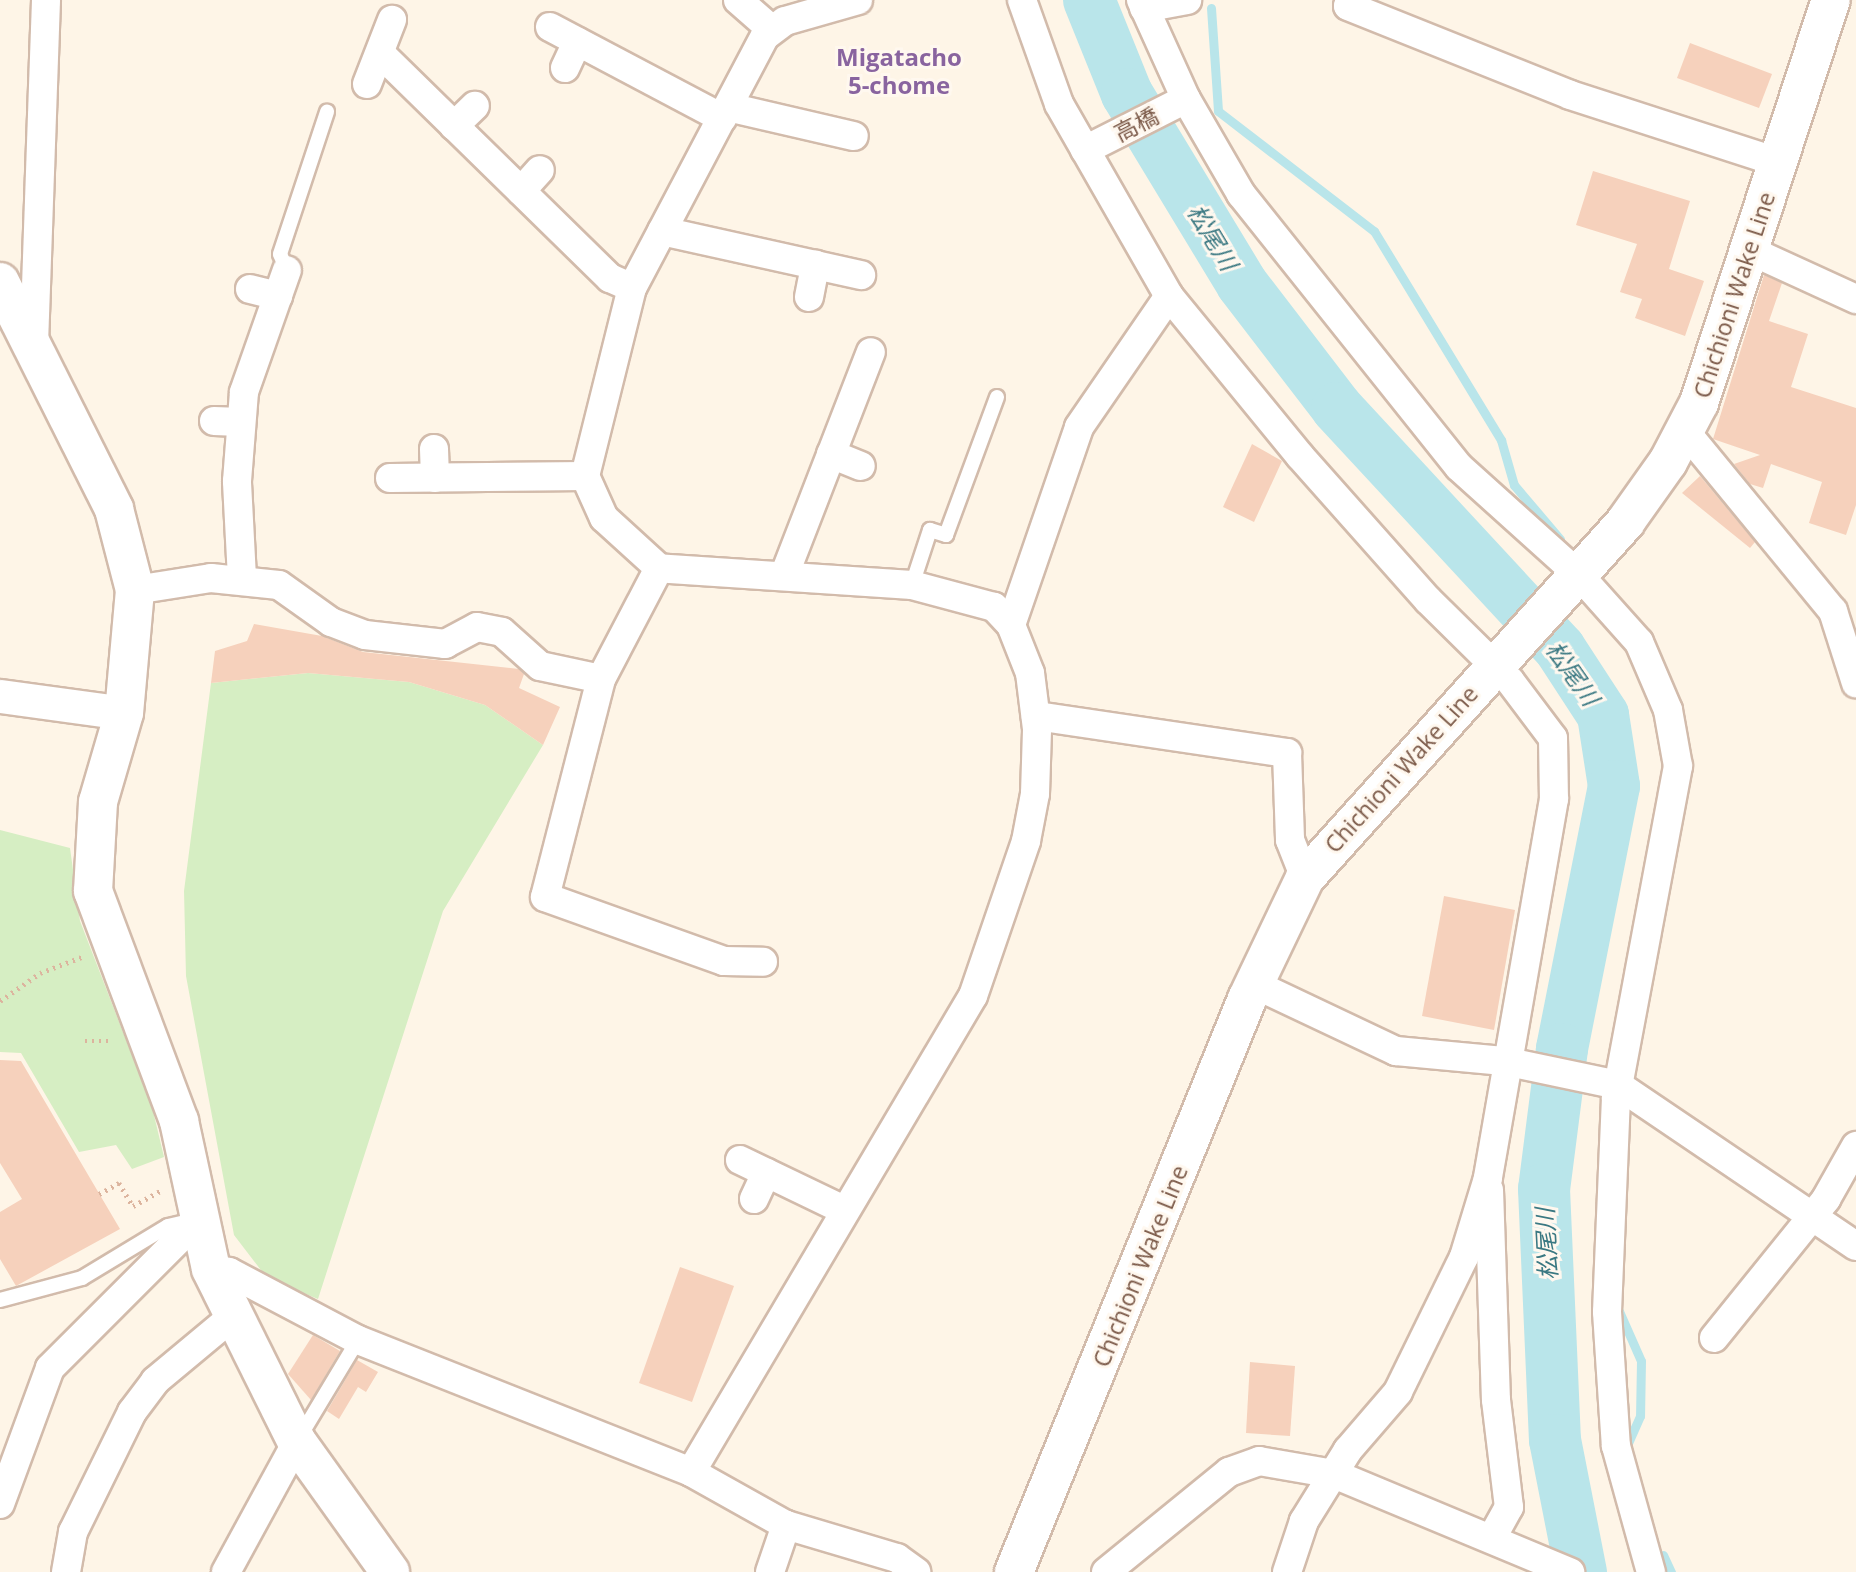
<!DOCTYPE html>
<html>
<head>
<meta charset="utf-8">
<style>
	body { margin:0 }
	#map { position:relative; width:1856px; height:1572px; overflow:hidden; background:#fef5e7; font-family:"Open Sans","Noto Sans JP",sans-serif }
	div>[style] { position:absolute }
	.green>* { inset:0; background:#d6eec3 }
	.stream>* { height:9px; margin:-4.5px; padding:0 4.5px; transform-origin:4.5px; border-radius:4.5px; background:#b9e5ea }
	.river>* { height:52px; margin:-26px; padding:0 26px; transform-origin:26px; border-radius:26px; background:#b9e5ea }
	.building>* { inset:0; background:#f6d1bc }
	.path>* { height:4.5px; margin-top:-2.25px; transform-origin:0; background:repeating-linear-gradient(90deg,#dcb49e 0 2px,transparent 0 7px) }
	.roads { filter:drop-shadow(2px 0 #d2bbab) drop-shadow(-2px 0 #d2bbab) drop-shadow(0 2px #d2bbab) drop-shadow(0 -2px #d2bbab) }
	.service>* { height:14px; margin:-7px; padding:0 7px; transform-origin:7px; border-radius:7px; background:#fff }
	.minor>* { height:28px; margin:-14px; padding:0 14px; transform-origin:14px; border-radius:14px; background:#fff }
	.tertiary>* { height:33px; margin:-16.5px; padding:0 16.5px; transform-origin:16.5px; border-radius:16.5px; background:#fff }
	.secondary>* { height:38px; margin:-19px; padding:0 19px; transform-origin:19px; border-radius:19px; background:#fff }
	span { translate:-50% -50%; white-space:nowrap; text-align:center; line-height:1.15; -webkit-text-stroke:6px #fff8ef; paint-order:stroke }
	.street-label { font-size:23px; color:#7b5948 }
	.neighbourhood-label { font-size:24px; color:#89649f; font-weight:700 }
	.water-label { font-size:24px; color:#3a7882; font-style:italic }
</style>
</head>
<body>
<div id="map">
	<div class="green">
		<i style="clip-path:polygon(308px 673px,409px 682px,485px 705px,543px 745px,443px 911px,318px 1299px,267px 1278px,234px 1235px,186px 976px,184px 891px,211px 683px)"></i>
		<i style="clip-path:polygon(0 830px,70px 848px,80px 921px,152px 1107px,164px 1157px,132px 1169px,116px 1145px,79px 1152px,21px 1053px,0 1052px)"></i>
	</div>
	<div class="stream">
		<i style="left:1211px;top:8px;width:103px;rotate:86.1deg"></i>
		<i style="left:1218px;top:111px;width:197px;rotate:37.6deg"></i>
		<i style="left:1374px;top:231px;width:245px;rotate:58.7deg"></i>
		<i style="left:1501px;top:440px;width:47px;rotate:73.9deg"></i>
		<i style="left:1514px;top:485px;width:71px;rotate:49.6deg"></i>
		<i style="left:1615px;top:1302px;width:64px;rotate:66.2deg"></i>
		<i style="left:1641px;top:1361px;width:55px;rotate:91deg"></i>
		<i style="left:1640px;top:1416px;width:37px;rotate:114deg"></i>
		<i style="left:1663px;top:1555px;width:19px;rotate:65deg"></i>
	</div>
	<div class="river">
		<i style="left:1089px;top:0;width:101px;rotate:68deg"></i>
		<i style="left:1127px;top:94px;width:222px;rotate:58.8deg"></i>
		<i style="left:1242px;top:284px;width:156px;rotate:52.5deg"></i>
		<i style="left:1337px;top:408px;width:328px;rotate:47.2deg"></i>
		<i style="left:1560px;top:649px;width:79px;rotate:56.9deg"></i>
		<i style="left:1603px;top:715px;width:72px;rotate:81.2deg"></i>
		<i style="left:1614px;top:786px;width:268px;rotate:101.2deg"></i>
		<i style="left:1562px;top:1049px;width:141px;rotate:97.3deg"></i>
		<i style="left:1544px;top:1189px;width:251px;rotate:87.5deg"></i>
		<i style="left:1555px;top:1440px;width:135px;rotate:78.9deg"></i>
	</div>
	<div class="building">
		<i style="clip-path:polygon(1690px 43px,1772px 74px,1759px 108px,1677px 78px)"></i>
		<i style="clip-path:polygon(1593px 171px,1690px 201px,1669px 269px,1704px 281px,1685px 336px,1635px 318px,1642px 299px,1620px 292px,1637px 244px,1576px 225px)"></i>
		<i style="clip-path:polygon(1764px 275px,1782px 283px,1769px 321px,1808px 334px,1791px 387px,1856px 408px,1856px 505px,1846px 535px,1809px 523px,1822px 482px,1771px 464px,1763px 488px,1750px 484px,1734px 464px,1760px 455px,1713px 439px)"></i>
		<i style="clip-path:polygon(1252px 444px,1282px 461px,1254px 522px,1223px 507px)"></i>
		<i style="clip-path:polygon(1700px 476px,1755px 542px,1750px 548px,1682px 493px)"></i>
		<i style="clip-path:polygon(254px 624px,322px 636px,363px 652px,519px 669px,524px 674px,519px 688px,560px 707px,543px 745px,485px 705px,409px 682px,308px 673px,211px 683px,215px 651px,247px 641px)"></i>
		<i style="clip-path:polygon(1444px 896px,1515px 910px,1494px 1030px,1422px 1016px)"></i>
		<i style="clip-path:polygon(0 1060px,21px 1061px,120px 1229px,16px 1286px,0 1259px,0 1212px,22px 1199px,0 1163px)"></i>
		<i style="clip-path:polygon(680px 1267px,734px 1286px,692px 1402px,639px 1383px)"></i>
		<i style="clip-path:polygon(313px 1335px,340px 1351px,311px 1400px,288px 1374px)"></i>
		<i style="clip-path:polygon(357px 1360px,378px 1372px,366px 1392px,358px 1387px,339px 1419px,327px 1411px)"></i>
		<i style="clip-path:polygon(1250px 1362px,1295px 1366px,1290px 1436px,1246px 1433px)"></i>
	</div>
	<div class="path">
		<i style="left:0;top:1001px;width:49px;rotate:-35deg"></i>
		<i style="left:40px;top:973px;width:47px;rotate:-21.1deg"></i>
		<i style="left:85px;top:1041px;width:27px"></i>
		<i style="left:99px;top:1194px;width:23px;rotate:-29deg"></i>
		<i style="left:119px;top:1183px;width:27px;rotate:59deg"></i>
		<i style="left:133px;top:1206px;width:33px;rotate:-29deg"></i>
	</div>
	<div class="roads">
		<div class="service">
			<i style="left:287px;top:270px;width:17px;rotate:-114deg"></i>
			<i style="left:280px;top:254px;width:150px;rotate:-71.7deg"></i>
			<i style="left:912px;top:585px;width:58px;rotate:-71.9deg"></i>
			<i style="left:930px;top:530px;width:17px;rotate:17deg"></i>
			<i style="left:946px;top:535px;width:147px;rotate:-69.7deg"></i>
			<i style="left:0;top:1300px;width:85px;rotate:-15deg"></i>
			<i style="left:82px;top:1278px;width:100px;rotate:-31.2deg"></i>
			<i style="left:168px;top:1226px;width:23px;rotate:-13deg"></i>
			<i style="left:299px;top:1438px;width:114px;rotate:-59deg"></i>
		</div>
		<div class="minor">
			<i style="left:738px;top:0;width:44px;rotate:41.3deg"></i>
			<i style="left:1022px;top:0;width:110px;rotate:70.4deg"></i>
			<i style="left:1059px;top:104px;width:221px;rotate:60.2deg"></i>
			<i style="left:1169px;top:296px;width:207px;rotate:50.7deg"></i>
			<i style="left:1300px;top:456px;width:193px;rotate:48.4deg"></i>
			<i style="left:1428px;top:600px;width:115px;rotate:44.6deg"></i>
			<i style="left:1510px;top:681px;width:71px;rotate:53deg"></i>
			<i style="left:1553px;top:738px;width:61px;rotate:89.1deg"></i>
			<i style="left:1554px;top:799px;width:385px;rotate:99.9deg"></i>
			<i style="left:1488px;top:1178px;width:83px;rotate:106.9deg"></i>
			<i style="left:1464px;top:1257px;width:150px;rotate:116.1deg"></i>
			<i style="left:1398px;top:1392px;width:77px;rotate:130.8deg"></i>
			<i style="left:1348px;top:1450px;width:84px;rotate:121.8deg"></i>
			<i style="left:1304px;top:1521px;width:54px;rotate:108.4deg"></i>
			<i style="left:1141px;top:0;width:109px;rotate:65.6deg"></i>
			<i style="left:1186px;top:99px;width:110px;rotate:59.9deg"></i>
			<i style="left:1241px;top:194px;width:349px;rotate:51.4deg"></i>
			<i style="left:1459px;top:467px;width:161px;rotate:42deg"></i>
			<i style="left:1579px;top:575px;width:90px;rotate:48.2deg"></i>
			<i style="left:1639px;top:642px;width:74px;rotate:66.9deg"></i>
			<i style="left:1668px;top:710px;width:57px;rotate:79.9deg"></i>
			<i style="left:1678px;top:766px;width:337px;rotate:100.6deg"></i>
			<i style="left:1616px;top:1097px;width:215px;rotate:92.4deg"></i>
			<i style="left:1607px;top:1312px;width:134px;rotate:86.2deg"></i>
			<i style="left:1616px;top:1446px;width:131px;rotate:74.5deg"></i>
			<i style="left:1350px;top:0;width:6px;rotate:108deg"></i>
			<i style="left:1348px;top:6px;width:239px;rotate:21.8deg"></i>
			<i style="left:1570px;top:95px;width:219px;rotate:17.9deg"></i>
			<i style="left:1144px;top:8px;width:44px;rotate:-10.5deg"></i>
			<i style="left:550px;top:27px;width:195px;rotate:27.9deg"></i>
			<i style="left:380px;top:53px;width:322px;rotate:44.4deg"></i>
			<i style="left:610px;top:278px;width:24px;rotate:24deg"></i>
			<i style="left:565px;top:68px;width:29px;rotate:-65deg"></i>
			<i style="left:367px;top:84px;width:69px;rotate:-68.7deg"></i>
			<i style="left:728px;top:107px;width:129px;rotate:13deg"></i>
			<i style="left:454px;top:126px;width:29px;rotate:-44deg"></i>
			<i style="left:1085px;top:150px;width:113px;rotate:-26.8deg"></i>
			<i style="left:521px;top:191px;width:28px;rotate:-48deg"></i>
			<i style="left:662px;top:231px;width:204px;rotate:12.5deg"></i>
			<i style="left:1749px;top:250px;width:118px;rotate:24.6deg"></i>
			<i style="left:250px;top:289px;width:29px;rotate:14deg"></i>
			<i style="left:809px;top:297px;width:33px;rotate:-79deg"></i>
			<i style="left:34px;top:344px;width:344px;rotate:-88deg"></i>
			<i style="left:214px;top:421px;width:27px;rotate:2deg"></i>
			<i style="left:1685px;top:431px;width:233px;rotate:50.6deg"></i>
			<i style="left:1833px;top:611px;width:76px;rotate:72.3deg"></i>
			<i style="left:434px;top:449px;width:29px;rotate:88deg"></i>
			<i style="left:831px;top:454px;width:32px;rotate:22deg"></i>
			<i style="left:390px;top:478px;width:195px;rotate:-0.6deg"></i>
			<i style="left:784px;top:576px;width:240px;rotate:-68.8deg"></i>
			<i style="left:242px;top:578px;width:97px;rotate:-93deg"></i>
			<i style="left:237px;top:481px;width:89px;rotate:-85.5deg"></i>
			<i style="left:244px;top:392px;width:129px;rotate:-70.6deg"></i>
			<i style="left:135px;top:590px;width:77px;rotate:-9deg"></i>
			<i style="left:211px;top:578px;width:68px;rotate:5.9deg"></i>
			<i style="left:279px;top:585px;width:64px;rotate:35.4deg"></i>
			<i style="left:331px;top:622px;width:36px;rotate:21deg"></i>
			<i style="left:365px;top:635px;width:81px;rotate:6.4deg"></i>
			<i style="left:445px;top:644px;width:36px;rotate:-28deg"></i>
			<i style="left:477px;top:627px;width:25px;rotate:11deg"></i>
			<i style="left:502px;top:632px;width:51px;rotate:41.8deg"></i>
			<i style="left:540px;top:666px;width:62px;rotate:12deg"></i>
			<i style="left:601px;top:679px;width:125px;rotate:-62.4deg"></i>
			<i style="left:1011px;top:625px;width:209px;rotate:-71deg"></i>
			<i style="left:1079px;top:427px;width:159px;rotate:-55.5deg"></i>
			<i style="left:601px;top:679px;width:225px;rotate:104.4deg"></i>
			<i style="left:545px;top:897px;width:190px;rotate:19.7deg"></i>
			<i style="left:724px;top:961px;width:39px;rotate:1deg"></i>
			<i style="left:1036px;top:716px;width:254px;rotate:8.4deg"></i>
			<i style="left:1287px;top:753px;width:87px;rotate:88deg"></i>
			<i style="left:1290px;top:840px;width:41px;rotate:68.5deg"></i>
			<i style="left:1254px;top:984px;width:157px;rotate:25.3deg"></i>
			<i style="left:1396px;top:1051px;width:108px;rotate:5.3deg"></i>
			<i style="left:1504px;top:1061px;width:116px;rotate:11.9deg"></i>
			<i style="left:1618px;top:1085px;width:287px;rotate:34.1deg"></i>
			<i style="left:740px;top:1160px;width:115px;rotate:25.7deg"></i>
			<i style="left:1489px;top:1190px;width:210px;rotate:88.1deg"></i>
			<i style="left:1496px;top:1400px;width:108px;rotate:83.1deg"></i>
			<i style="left:1509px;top:1507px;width:33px;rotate:119deg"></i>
			<i style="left:754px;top:1199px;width:29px;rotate:-65deg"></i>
			<i style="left:211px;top:1269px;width:18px;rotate:9deg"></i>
			<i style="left:229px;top:1272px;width:146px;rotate:27.8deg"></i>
			<i style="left:358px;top:1340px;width:358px;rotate:21.6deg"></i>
			<i style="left:691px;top:1472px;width:109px;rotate:29.2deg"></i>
			<i style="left:1714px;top:1338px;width:179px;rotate:-51.1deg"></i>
			<i style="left:1826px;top:1199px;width:61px;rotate:-60.5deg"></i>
			<i style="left:691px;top:1472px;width:553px;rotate:-59.36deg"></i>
			<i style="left:973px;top:996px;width:164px;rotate:-71.1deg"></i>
			<i style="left:1026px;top:841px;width:48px;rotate:-79.2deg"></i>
			<i style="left:1035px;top:794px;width:65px;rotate:-88.2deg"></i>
			<i style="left:1037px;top:729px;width:56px;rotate:-97.1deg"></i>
			<i style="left:1030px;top:673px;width:52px;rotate:-111.6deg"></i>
			<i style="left:1011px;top:625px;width:25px;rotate:-133deg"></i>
			<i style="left:994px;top:607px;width:85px;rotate:-165deg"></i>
			<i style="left:912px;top:585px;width:254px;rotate:-176.2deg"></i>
			<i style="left:659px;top:568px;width:74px;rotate:-137.7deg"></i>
			<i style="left:604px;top:518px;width:46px;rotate:-114.3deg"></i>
			<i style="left:585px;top:476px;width:194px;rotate:-76deg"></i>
			<i style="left:632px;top:288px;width:285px;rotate:-62.2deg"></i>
			<i style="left:765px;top:36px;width:25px;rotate:-37deg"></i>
			<i style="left:785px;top:21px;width:76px;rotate:-16deg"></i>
			<i style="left:0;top:1504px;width:145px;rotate:-69.8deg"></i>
			<i style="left:50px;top:1368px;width:211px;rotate:-45deg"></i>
			<i style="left:66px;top:1572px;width:41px;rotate:-80.1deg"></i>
			<i style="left:73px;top:1532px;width:134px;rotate:-63.8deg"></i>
			<i style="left:132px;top:1412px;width:39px;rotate:-53deg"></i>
			<i style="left:155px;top:1381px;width:102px;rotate:-39.8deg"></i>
			<i style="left:226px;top:1572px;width:148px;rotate:-61.4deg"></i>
			<i style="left:770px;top:1572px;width:50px;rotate:-71.2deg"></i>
			<i style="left:786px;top:1525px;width:116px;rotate:16.6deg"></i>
			<i style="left:897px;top:1558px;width:24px;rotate:36deg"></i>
			<i style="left:1106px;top:1572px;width:159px;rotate:-39.1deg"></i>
			<i style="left:1229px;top:1472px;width:32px;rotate:-20deg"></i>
			<i style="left:1259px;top:1461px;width:76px;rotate:9.8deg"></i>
			<i style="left:1334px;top:1474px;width:256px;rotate:22.6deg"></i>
		</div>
		<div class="tertiary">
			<i style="left:0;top:696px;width:125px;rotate:7.8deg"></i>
		</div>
		<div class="secondary">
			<i style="left:0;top:282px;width:254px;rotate:63.3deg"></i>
			<i style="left:114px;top:509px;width:84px;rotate:75.5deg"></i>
			<i style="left:135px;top:590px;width:123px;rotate:95.1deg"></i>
			<i style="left:124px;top:713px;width:93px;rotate:106.3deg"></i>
			<i style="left:98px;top:802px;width:89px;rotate:93.2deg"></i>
			<i style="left:93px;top:891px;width:246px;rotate:69.5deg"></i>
			<i style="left:179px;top:1121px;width:151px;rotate:77.8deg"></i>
			<i style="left:211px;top:1269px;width:193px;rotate:63.6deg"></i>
			<i style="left:297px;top:1442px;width:160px;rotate:54.4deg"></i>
			<i style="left:1014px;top:1572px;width:619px;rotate:-67.87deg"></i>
			<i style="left:1247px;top:999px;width:134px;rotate:-64.4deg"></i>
			<i style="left:1305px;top:878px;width:480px;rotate:-48deg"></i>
			<i style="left:1626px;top:521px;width:72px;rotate:-54.6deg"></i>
			<i style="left:1668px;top:462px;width:67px;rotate:-62.3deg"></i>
			<i style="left:1699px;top:403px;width:424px;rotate:-71.9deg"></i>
		</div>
	</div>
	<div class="street-label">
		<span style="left:1136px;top:124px;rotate:-27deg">高橋</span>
		<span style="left:1734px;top:295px;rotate:-72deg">Chichioni Wake Line</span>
		<span style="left:1401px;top:769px;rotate:-48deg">Chichioni Wake Line</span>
		<span style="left:1140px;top:1266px;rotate:-68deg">Chichioni Wake Line</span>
	</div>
	<div class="neighbourhood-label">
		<span style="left:899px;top:71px">Migatacho<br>5-chome</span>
	</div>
	<div class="water-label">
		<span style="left:1213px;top:237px;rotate:59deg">松尾川</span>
		<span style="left:1573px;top:673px;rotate:55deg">松尾川</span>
		<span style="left:1546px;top:1244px;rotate:-93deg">松尾川</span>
	</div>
</div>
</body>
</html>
